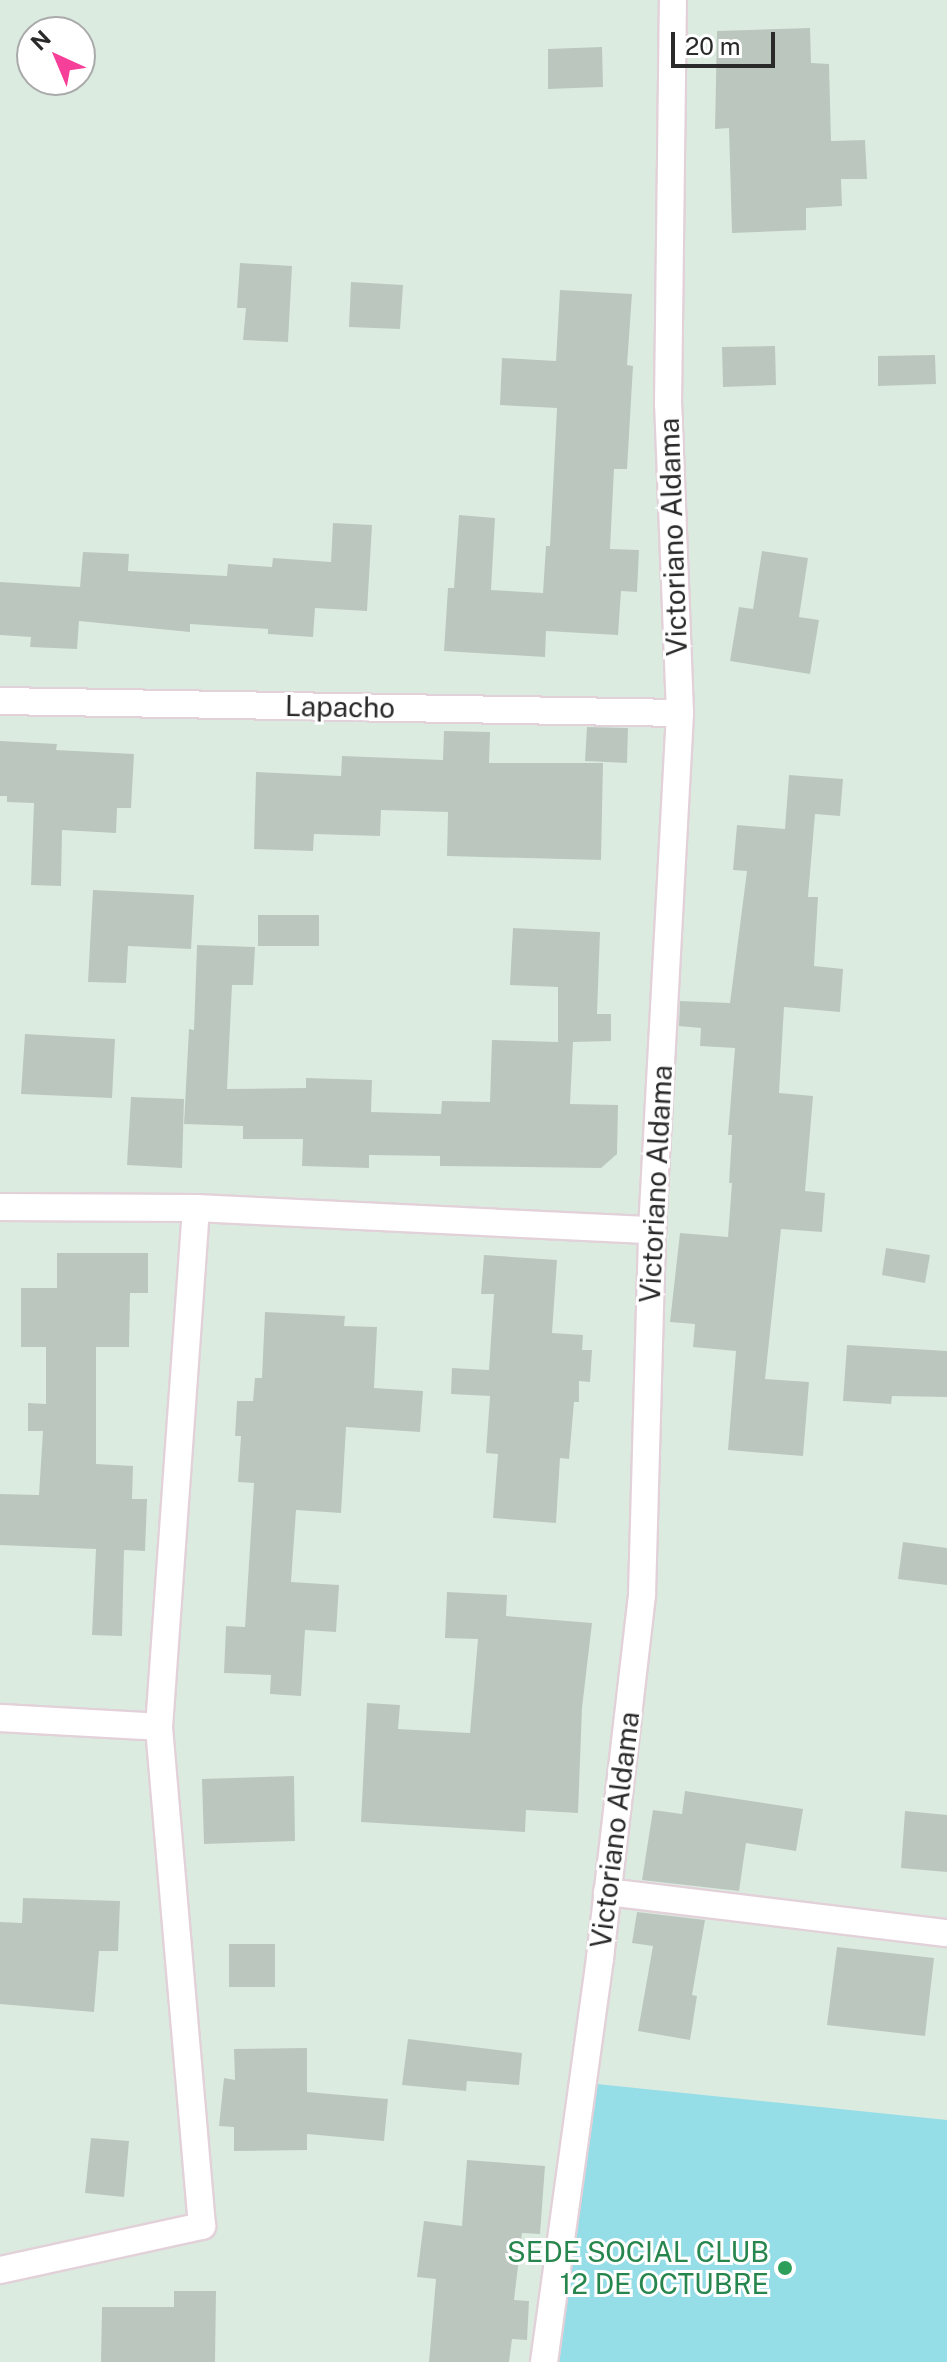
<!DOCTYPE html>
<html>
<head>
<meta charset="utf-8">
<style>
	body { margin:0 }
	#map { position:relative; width:947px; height:2362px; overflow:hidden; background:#dcebe0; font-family:"Public Sans",sans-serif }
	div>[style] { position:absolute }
	.pitch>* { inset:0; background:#95dee8 }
	.building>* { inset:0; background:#bbc7be }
	.roads { filter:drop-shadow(2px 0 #e2d1d9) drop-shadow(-2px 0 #e2d1d9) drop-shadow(0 2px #e2d1d9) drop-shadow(0 -2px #e2d1d9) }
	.minor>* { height:26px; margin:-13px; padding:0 13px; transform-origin:13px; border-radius:13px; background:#fff }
	.dots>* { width:22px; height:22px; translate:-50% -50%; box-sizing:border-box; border:4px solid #fff; border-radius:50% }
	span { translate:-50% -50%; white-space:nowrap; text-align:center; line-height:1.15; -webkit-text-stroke:6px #fff; paint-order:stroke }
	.street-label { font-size:28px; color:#2a2a2a }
	.leisure-label { font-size:28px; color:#27864d }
	.right { translate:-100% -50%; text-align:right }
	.north { position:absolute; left:16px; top:16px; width:80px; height:80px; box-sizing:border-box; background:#fff; border:2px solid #aaa; border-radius:50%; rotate:316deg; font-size:22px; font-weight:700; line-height:32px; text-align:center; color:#2a2a2a }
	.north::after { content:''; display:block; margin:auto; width:28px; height:36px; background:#f63f98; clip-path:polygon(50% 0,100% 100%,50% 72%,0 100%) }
	.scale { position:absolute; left:671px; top:32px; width:104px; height:36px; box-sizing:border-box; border:4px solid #2a2a2a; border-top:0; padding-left:10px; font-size:24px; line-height:28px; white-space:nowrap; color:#2a2a2a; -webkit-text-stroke:6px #fff; paint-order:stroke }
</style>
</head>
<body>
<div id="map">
	<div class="pitch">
		<i style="clip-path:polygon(587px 2083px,947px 2120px,947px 2362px,550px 2362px)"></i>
	</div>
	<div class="building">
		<i style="clip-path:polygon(810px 28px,811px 63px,829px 64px,831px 141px,865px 140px,867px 179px,841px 179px,842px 206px,806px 208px,806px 230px,732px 233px,729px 128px,715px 129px,717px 31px)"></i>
		<i style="clip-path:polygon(602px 47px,603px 87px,548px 89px,548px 49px)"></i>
		<i style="clip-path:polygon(240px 263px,292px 266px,288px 342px,243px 340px,246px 308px,237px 308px)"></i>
		<i style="clip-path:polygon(351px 282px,403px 285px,400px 329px,349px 327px)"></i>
		<i style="clip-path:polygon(560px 290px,632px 294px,627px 365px,633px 366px,627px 469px,614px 469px,610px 549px,639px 550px,637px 592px,621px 591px,618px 635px,546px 631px,545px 657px,444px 651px,448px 588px,454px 588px,459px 515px,495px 518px,491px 590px,543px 593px,546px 546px,550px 546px,557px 408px,500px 405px,502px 358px,556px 361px)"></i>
		<i style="clip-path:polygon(775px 346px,776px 385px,723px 387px,722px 347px)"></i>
		<i style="clip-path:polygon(935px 355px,936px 384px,878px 386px,878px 356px)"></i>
		<i style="clip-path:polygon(333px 523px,372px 525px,367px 611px,315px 608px,313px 637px,268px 634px,268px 629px,190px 624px,190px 632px,79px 621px,77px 649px,30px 647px,31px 637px,0 635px,0 582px,80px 587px,83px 552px,129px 554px,128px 571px,227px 576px,228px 564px,272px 567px,273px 558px,331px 562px)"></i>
		<i style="clip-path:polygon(762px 551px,808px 558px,799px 617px,819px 620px,810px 674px,730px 661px,739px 607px,753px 609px)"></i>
		<i style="clip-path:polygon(587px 727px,628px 728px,627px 763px,585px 761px)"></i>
		<i style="clip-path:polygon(444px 731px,490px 732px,489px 763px,603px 763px,601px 860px,447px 856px,448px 812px,381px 810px,380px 836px,314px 834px,313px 851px,254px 849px,256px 772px,341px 776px,342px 756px,443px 760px)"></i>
		<i style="clip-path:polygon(0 741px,57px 744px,56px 750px,134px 754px,131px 808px,117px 808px,116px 833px,62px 830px,61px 886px,31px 885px,34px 803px,7px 802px,7px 796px,0 796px)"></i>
		<i style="clip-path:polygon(789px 775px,843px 779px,840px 816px,815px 814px,808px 897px,818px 897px,814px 966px,843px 969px,840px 1012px,784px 1007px,779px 1093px,813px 1096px,805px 1191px,825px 1193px,822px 1232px,781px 1229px,765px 1379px,809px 1382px,803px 1456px,728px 1450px,736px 1351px,693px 1347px,695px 1324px,670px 1322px,680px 1233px,728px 1237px,732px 1183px,729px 1183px,732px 1135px,728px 1135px,735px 1048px,700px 1046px,701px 1028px,679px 1026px,680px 1001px,730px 1003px,747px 871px,733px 870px,737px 825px,785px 829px)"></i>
		<i style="clip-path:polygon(93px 890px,194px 895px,191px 949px,128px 946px,126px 983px,88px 982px)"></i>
		<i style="clip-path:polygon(258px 915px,319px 915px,319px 946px,258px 946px)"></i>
		<i style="clip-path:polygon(513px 928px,600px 932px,597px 1014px,611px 1014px,611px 1041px,573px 1042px,570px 1104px,618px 1105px,617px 1154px,601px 1168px,440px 1166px,440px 1156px,369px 1155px,369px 1168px,302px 1166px,303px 1139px,243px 1139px,243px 1126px,184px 1124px,189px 1029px,194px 1030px,197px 945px,255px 947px,253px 985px,232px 985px,227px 1089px,306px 1088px,306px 1078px,372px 1080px,371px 1112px,441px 1114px,442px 1101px,490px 1102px,492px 1040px,558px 1042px,558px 987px,510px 985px)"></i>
		<i style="clip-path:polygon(25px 1034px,115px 1039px,112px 1098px,21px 1094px)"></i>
		<i style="clip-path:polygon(131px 1097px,184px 1099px,182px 1168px,127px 1165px)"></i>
		<i style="clip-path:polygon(886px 1248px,930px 1255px,925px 1283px,882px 1275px)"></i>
		<i style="clip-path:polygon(57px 1253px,148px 1253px,148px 1293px,130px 1293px,129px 1347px,96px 1347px,96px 1464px,133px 1466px,132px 1499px,147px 1499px,145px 1551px,124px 1550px,122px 1636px,92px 1635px,96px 1549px,0 1545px,0 1494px,39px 1495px,43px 1431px,28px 1431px,28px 1403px,46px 1404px,46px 1347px,21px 1347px,21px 1288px,57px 1288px)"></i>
		<i style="clip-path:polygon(484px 1255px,557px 1260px,552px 1333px,583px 1335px,582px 1350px,592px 1350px,590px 1382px,579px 1381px,579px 1402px,574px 1402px,569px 1459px,560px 1458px,556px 1523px,493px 1518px,498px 1454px,486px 1453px,490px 1396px,451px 1394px,452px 1368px,489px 1370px,494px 1294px,481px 1294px)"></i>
		<i style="clip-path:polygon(265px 1312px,345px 1316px,344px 1326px,377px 1327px,374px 1388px,423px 1391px,420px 1432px,346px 1427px,341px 1513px,296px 1510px,291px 1582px,339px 1585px,336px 1632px,305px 1630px,301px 1696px,270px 1694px,271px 1675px,224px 1673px,226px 1626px,245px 1627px,254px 1483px,238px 1482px,241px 1436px,235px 1436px,237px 1401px,253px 1401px,255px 1378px,262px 1378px)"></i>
		<i style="clip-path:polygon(847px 1345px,947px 1351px,947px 1397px,892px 1396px,891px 1404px,843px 1401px)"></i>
		<i style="clip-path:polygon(903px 1542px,947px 1548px,947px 1585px,898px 1579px)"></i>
		<i style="clip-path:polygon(447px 1592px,507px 1595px,506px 1616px,592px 1623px,582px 1708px,578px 1813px,526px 1810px,525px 1832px,361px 1822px,367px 1703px,400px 1705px,398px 1729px,470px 1733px,478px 1639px,445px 1638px)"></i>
		<i style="clip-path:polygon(294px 1776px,295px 1841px,204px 1844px,202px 1779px)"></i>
		<i style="clip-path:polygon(685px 1791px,803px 1809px,796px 1851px,746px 1843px,739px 1891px,642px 1880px,653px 1810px,682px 1814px)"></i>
		<i style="clip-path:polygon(905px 1811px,947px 1815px,947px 1872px,901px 1868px)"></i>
		<i style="clip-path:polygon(23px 1898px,120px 1901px,118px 1951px,99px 1951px,94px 2012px,0 2004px,0 1922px,22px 1923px)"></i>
		<i style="clip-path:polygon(637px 1912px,705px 1920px,692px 1995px,697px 1996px,690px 2040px,638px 2031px,653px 1946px,632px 1943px)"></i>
		<i style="clip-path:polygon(229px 1944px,275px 1944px,275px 1987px,229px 1987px)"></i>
		<i style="clip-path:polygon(837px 1947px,934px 1958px,925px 2036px,827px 2025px)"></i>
		<i style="clip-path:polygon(408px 2039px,522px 2053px,519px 2085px,467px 2081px,466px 2091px,402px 2085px)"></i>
		<i style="clip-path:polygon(307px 2048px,307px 2092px,388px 2099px,384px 2141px,307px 2134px,307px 2150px,234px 2151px,234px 2127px,219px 2126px,224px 2078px,235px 2080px,234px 2049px)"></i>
		<i style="clip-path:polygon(91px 2138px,129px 2141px,124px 2197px,85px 2193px)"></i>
		<i style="clip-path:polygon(467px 2160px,545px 2166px,540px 2234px,522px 2233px,514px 2300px,529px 2301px,527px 2340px,512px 2339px,509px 2362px,429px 2362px,436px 2279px,417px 2277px,424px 2221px,462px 2226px)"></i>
		<i style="clip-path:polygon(174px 2291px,216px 2291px,215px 2362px,101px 2362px,102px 2307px,174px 2307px)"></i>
	</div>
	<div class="roads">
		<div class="minor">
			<i style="left:0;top:701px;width:680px;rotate:1.01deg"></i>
			<i style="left:0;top:1207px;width:196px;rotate:0.3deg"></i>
			<i style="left:196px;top:1208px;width:457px;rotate:2.8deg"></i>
			<i style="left:0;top:1718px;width:159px;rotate:3.2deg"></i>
			<i style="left:607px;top:1892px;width:341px;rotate:6.9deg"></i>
			<i style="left:0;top:2270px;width:207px;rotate:-12.3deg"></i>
			<i style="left:202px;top:2226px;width:501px;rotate:-94.93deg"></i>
			<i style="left:159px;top:1727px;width:520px;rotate:-85.92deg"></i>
			<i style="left:544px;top:2362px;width:408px;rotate:-82.1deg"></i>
			<i style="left:600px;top:1958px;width:366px;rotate:-83.4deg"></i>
			<i style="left:642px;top:1594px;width:364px;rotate:-88.4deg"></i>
			<i style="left:652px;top:1230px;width:518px;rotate:-86.9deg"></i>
			<i style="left:680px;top:713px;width:309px;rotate:-92.2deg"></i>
			<i style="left:668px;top:404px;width:404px;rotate:-89.3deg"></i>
		</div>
	</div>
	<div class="dots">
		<i style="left:785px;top:2268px;background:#2e9e5b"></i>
	</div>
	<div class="street-label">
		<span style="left:673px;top:537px;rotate:-92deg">Victoriano Aldama</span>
		<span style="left:340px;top:707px;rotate:1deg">Lapacho</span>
		<span style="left:656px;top:1184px;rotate:-87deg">Victoriano Aldama</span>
		<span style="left:615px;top:1830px;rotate:-83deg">Victoriano Aldama</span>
	</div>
	<div class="leisure-label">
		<span class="right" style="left:769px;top:2268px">SEDE SOCIAL CLUB<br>12 DE OCTUBRE</span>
	</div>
	<div class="north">N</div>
	<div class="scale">20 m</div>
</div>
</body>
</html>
